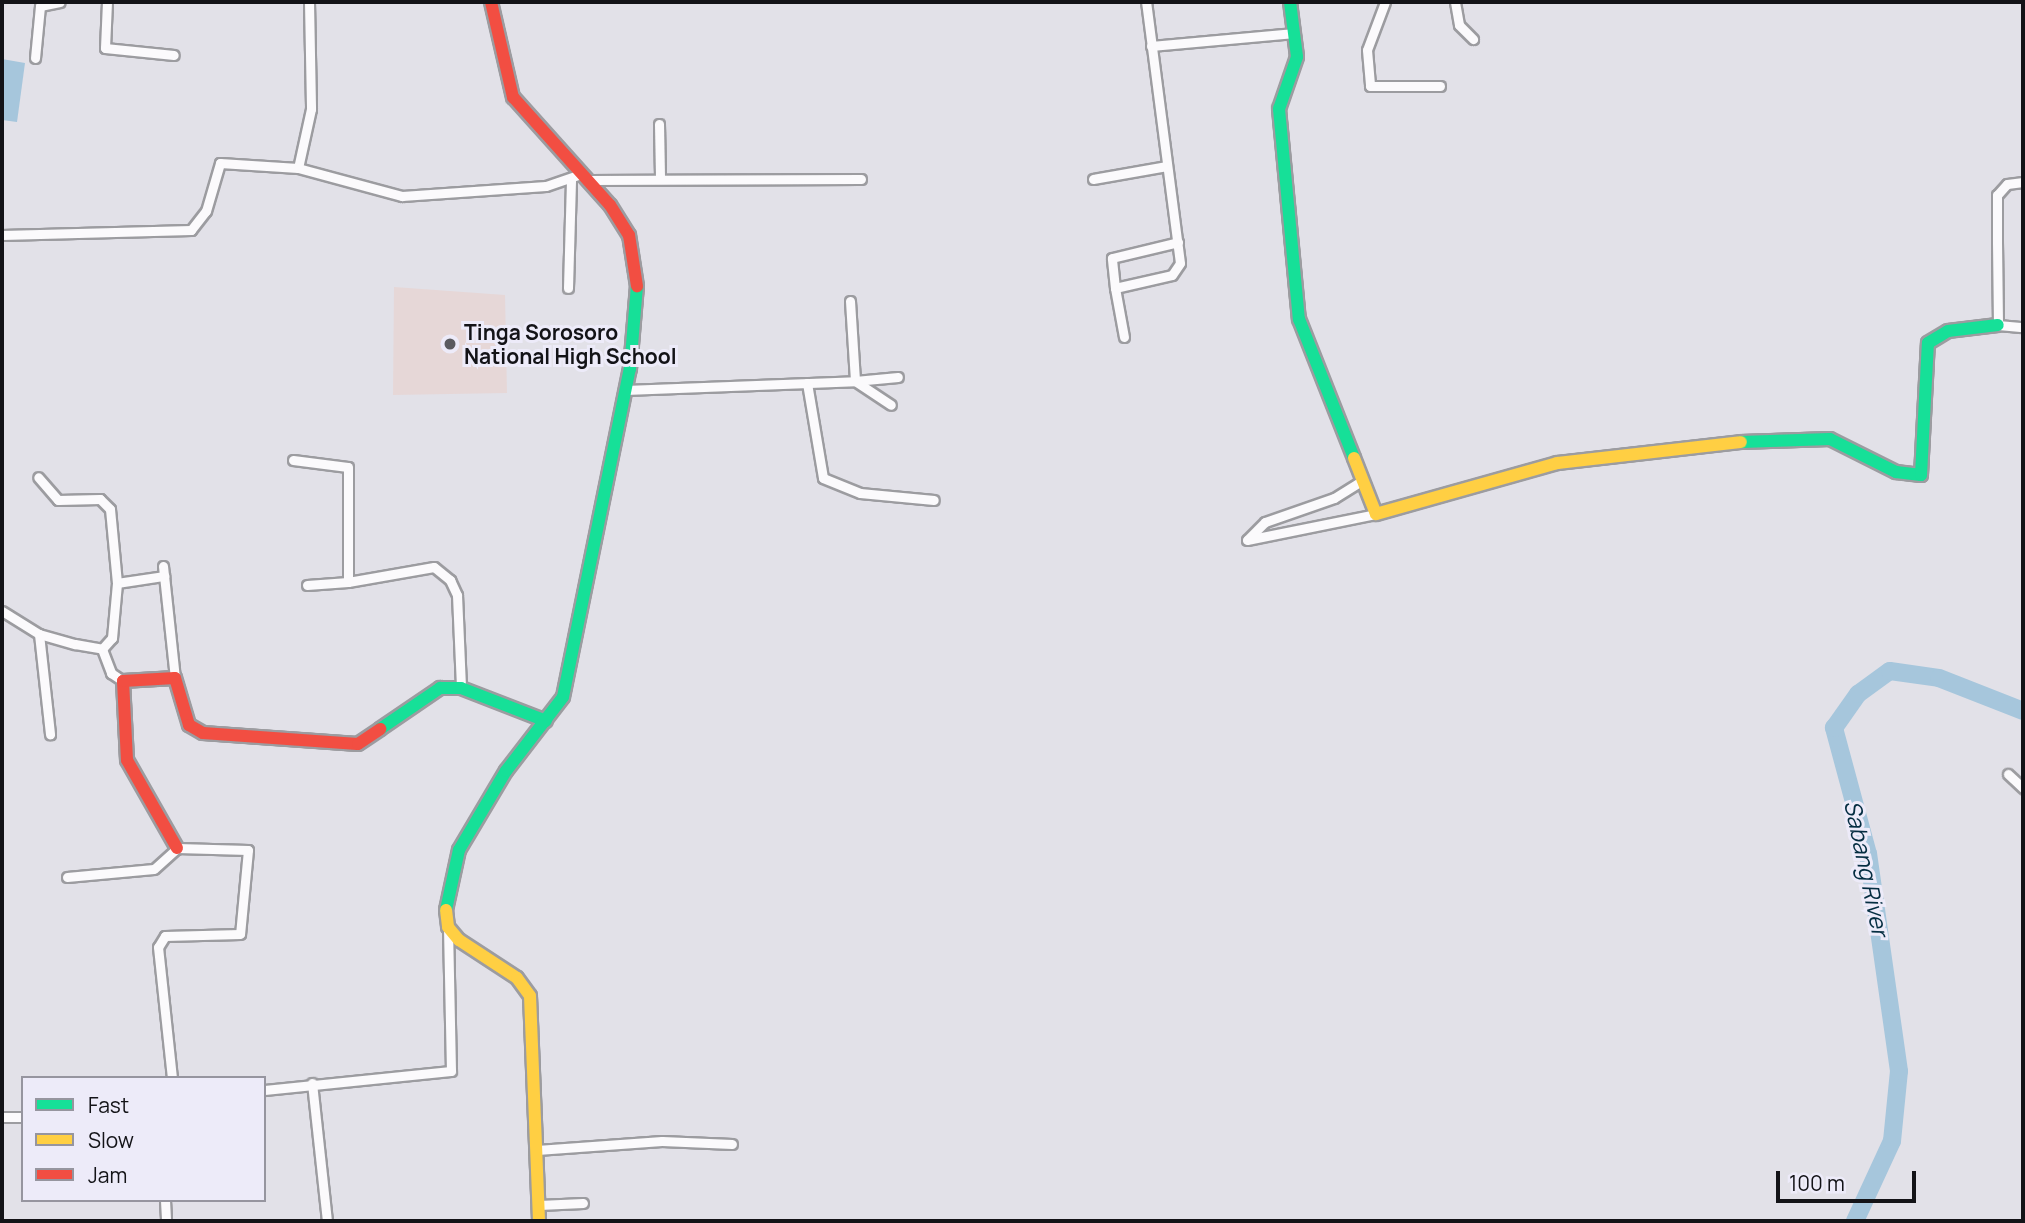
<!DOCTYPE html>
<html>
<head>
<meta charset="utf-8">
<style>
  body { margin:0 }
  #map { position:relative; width:2025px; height:1223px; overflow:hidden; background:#e2e1e8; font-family:Manrope,sans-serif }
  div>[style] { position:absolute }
  .education>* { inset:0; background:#e6d7d7 }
  .water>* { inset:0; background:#a6c6dc }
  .river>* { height:18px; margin:-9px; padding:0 9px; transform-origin:9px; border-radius:9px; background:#a6c6dc }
  .roads { filter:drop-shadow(2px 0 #9c9ca0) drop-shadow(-2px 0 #9c9ca0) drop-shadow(0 2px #9c9ca0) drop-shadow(0 -2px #9c9ca0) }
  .street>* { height:9px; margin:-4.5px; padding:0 4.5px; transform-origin:4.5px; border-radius:4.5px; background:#fbfafc }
  .fast>* { height:12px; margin:-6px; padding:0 6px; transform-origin:6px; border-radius:6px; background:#16e098 }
  .slow>* { height:12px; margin:-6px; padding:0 6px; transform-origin:6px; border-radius:6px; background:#ffcf43 }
  .jam>* { height:12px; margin:-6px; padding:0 6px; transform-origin:6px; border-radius:6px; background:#f24e42 }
  .dots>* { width:19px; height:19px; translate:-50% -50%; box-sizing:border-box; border:4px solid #edebf9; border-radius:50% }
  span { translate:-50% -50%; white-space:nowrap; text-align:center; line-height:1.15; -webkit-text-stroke:6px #edebf9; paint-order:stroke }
  .poi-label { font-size:21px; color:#131317; font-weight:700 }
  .left { translate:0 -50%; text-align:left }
  .water-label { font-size:23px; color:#042d41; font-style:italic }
  .frame { position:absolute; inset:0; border:4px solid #131317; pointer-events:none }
  .legend { position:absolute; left:21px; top:1076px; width:245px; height:126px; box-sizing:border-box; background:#edebf9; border:2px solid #96959f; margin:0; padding:9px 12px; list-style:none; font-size:21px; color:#131317 }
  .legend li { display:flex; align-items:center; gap:14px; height:35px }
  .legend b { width:35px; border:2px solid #96959f }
  .scale { position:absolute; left:1776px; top:1171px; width:140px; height:32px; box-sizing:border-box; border:4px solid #131317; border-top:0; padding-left:9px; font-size:21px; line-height:24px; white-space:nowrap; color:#131317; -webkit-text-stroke:5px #edebf9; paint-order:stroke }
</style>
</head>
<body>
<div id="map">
  <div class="education">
    <i style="clip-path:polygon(394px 287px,505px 295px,507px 393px,393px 395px)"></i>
  </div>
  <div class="water">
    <i style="clip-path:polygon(2px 59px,25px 63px,17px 122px,2px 120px)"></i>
  </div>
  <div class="river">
    <i style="left:1855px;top:1221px;width:88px;rotate:-65.2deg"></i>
    <i style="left:1892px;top:1141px;width:70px;rotate:-84.3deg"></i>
    <i style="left:1899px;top:1071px;width:219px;rotate:-98.1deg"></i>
    <i style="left:1868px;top:854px;width:131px;rotate:-105.1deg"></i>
    <i style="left:1834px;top:728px;width:42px;rotate:-54.8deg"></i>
    <i style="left:1858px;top:694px;width:39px;rotate:-36deg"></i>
    <i style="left:1890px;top:671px;width:49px;rotate:8.1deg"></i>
    <i style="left:1939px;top:678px;width:90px;rotate:21.4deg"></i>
  </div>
  <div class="roads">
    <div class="street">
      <i style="left:107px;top:2px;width:46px;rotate:92.5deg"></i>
      <i style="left:105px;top:48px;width:69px;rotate:5.8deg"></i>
      <i style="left:309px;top:2px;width:107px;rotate:88.9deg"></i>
      <i style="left:311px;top:109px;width:60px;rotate:102.4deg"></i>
      <i style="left:298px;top:168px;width:108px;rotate:15.1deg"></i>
      <i style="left:402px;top:196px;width:144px;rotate:-4deg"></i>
      <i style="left:546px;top:186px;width:37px;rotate:-19deg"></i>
      <i style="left:1385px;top:2px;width:51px;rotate:110.6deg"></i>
      <i style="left:1367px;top:50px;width:36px;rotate:85deg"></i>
      <i style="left:1370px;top:86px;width:70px"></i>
      <i style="left:1455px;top:2px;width:23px;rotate:80deg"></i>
      <i style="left:1459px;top:25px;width:20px;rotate:45deg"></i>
      <i style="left:1151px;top:46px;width:144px;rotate:-5.2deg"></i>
      <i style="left:35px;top:58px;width:52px;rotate:-84.5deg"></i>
      <i style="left:40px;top:6px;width:20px;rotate:-11deg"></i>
      <i style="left:659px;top:124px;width:53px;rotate:88.9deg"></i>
      <i style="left:1093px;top:179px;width:75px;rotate:-10deg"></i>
      <i style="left:589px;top:180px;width:272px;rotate:-0.2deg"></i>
      <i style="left:2023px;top:182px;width:16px;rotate:173deg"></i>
      <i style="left:2007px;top:184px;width:15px;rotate:132deg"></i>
      <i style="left:1997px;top:195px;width:47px;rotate:90deg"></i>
      <i style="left:1997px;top:242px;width:83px;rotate:89.3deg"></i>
      <i style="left:1998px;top:325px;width:25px;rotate:5deg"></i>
      <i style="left:2px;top:235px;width:189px;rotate:-1.5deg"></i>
      <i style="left:191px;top:230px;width:24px;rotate:-52deg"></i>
      <i style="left:206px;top:211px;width:50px;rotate:-73.7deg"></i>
      <i style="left:220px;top:163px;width:78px;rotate:3.7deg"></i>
      <i style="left:568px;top:288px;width:107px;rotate:-88.4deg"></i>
      <i style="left:1115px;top:288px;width:30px;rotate:-96deg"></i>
      <i style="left:1112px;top:258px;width:68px;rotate:-13.6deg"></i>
      <i style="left:850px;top:301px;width:80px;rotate:86.4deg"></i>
      <i style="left:855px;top:381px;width:43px;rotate:-5.3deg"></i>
      <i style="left:1124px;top:337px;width:50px;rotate:-100.4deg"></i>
      <i style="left:1115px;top:288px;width:58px;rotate:-12.8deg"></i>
      <i style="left:1172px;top:275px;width:14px;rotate:-56deg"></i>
      <i style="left:1180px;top:263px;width:263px;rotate:-97.4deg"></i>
      <i style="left:807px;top:383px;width:96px;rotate:80.4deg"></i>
      <i style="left:823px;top:478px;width:40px;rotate:22deg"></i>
      <i style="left:860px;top:493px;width:74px;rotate:5.4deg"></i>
      <i style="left:625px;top:390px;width:230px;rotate:-2.2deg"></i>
      <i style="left:855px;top:381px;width:43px;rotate:33.7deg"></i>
      <i style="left:293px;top:460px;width:55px;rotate:7.3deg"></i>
      <i style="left:348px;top:467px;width:115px;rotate:90deg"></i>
      <i style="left:348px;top:582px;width:87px;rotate:-9.9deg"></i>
      <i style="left:434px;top:567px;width:21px;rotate:39deg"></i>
      <i style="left:450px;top:580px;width:17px;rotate:65deg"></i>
      <i style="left:457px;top:595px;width:93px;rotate:87.5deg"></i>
      <i style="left:1363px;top:480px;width:34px;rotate:148deg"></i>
      <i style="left:1334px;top:498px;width:73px;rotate:160.8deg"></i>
      <i style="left:1265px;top:522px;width:25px;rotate:135deg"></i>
      <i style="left:1247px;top:540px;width:132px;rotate:-11.4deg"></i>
      <i style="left:163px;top:566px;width:113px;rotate:83.9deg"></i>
      <i style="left:117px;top:583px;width:48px;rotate:-8.5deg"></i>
      <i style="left:307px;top:585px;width:41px;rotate:-4.2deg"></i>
      <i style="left:2px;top:611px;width:44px;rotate:31.9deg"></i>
      <i style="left:39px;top:634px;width:37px;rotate:16deg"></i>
      <i style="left:75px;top:644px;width:27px;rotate:10deg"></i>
      <i style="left:102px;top:649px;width:15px;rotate:-48deg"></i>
      <i style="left:112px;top:638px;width:55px;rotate:-84.8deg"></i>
      <i style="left:117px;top:583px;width:74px;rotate:-95.4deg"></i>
      <i style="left:110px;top:509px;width:14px;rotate:-135deg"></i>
      <i style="left:100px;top:499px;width:42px;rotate:178.6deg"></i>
      <i style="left:58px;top:500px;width:30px;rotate:-131deg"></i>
      <i style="left:39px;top:634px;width:101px;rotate:83.7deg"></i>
      <i style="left:102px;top:649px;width:26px;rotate:69deg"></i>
      <i style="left:111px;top:673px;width:14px;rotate:34deg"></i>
      <i style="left:2008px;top:774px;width:21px;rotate:43deg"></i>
      <i style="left:67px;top:877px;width:87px;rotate:-5.3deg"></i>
      <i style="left:154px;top:869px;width:31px;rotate:-42deg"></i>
      <i style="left:177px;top:848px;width:71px;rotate:1.6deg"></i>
      <i style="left:248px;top:850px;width:84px;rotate:95.4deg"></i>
      <i style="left:240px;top:934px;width:75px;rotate:178.5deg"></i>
      <i style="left:165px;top:936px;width:13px;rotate:122deg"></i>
      <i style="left:158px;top:947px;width:132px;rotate:83.9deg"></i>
      <i style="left:312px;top:1083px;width:139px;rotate:83.8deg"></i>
      <i style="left:264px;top:1090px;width:188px;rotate:-5.8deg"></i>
      <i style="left:451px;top:1071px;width:144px;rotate:-91.2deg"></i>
      <i style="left:2px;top:1117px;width:21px"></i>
      <i style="left:537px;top:1150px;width:125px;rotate:-4.1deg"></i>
      <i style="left:662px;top:1141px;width:70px;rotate:2.5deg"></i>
      <i style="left:165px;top:1200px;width:21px;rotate:87deg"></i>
      <i style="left:539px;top:1205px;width:44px;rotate:-2.6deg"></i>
    </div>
    <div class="fast">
      <i style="left:1290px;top:2px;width:55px;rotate:82.7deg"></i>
      <i style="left:1297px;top:57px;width:55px;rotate:109.1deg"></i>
      <i style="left:1279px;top:109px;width:211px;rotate:84.6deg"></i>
      <i style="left:1299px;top:319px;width:149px;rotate:68.4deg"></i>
      <i style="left:1741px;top:442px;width:89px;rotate:-1.9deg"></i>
      <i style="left:1830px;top:439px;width:74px;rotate:26.6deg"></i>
      <i style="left:1896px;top:472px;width:25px;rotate:7deg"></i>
      <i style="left:1921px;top:475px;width:132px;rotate:-87deg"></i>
      <i style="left:1928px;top:343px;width:23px;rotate:-31deg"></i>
      <i style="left:1948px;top:331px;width:50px;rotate:-6.8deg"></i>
      <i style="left:380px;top:729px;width:73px;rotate:-34.3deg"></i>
      <i style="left:440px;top:688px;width:21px"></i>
      <i style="left:461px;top:688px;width:91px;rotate:21.2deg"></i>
      <i style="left:446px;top:910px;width:61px;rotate:-77.8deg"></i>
      <i style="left:459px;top:850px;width:92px;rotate:-59.3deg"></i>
      <i style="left:506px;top:771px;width:93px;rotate:-52.4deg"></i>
      <i style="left:563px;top:697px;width:335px;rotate:-78.5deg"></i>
      <i style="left:630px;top:369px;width:83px;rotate:-85.2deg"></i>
    </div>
    <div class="slow">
      <i style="left:1354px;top:458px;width:60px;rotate:68.6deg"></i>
      <i style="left:1376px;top:514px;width:188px;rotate:-15.7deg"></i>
      <i style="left:1557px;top:463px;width:185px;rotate:-6.5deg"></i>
      <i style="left:446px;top:910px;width:17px;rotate:83deg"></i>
      <i style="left:448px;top:927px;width:17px;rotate:50deg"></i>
      <i style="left:459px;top:940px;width:69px;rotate:33.2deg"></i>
      <i style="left:517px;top:978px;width:22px;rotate:54deg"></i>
      <i style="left:530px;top:996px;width:225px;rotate:87.7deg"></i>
    </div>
    <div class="jam">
      <i style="left:491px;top:2px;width:98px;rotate:77deg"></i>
      <i style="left:513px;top:97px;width:145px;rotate:48.1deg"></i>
      <i style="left:610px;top:205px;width:36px;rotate:58deg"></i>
      <i style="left:629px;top:235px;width:52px;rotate:81.1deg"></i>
      <i style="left:177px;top:848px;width:101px;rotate:-119.6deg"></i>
      <i style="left:127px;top:760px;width:79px;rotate:-92.9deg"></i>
      <i style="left:123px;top:681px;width:52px;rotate:-3.3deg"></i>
      <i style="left:175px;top:678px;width:49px;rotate:73.4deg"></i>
      <i style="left:189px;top:725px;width:16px;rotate:30deg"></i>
      <i style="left:203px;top:733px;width:155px;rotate:4.1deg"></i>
      <i style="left:358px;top:744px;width:27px;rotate:-34deg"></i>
    </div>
  </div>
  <div class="dots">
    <i style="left:450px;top:344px;background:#5b5b60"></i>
  </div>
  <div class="poi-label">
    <span class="left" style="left:464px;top:344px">Tinga Sorosoro<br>National High School</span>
  </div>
  <div class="water-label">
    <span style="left:1867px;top:868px;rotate:78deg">Sabang River</span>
  </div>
  <div class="frame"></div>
  <ul class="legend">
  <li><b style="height:9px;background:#16e098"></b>Fast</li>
  <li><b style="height:9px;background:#ffcf43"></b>Slow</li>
  <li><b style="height:9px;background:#f24e42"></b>Jam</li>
  </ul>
  <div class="scale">100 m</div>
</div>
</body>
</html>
